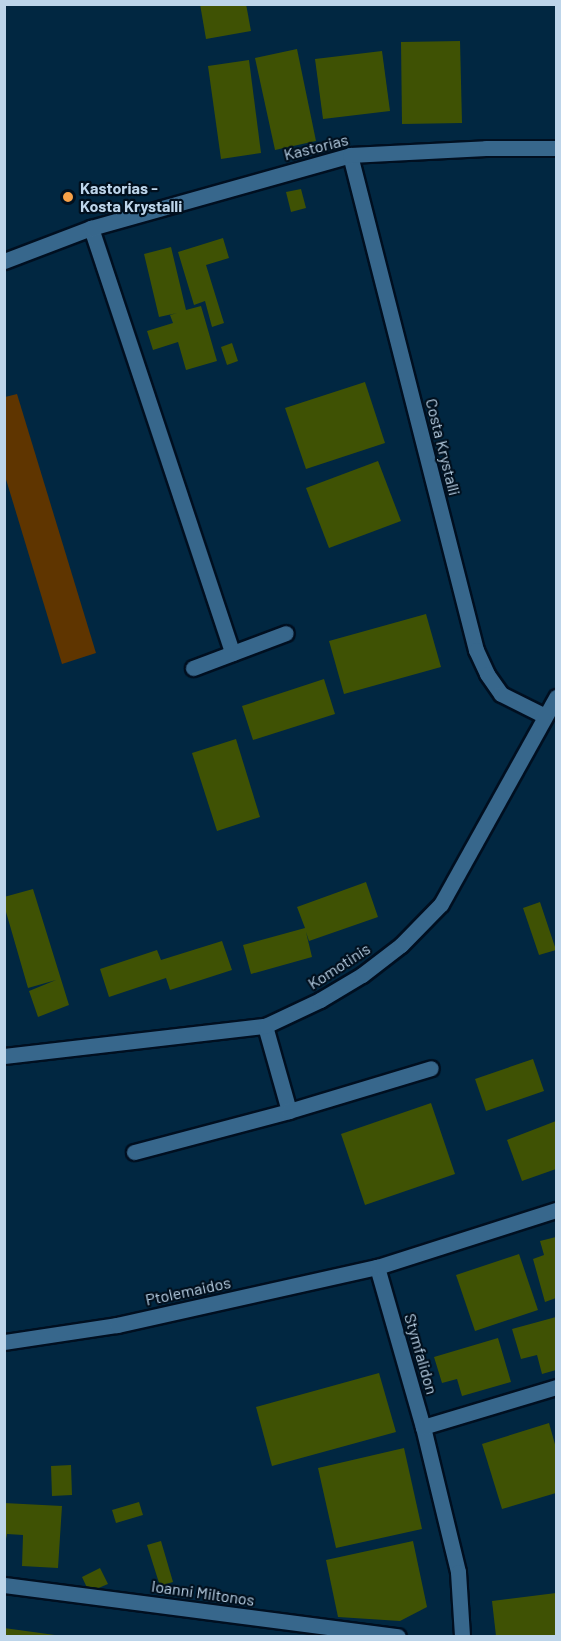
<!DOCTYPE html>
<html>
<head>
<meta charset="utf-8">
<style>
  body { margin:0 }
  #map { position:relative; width:561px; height:1641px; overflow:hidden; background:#012741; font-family:Barlow,sans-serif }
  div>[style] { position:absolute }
  .green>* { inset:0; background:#5f3500 }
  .building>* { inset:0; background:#3f5204 }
  .roads { filter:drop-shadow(2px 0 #000f20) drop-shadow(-2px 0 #000f20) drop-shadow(0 2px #000f20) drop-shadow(0 -2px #000f20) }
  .minor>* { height:15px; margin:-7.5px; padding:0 7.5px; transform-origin:7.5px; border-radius:7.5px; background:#37678c }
  .dots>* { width:16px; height:16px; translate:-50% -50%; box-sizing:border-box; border:3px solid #000f1d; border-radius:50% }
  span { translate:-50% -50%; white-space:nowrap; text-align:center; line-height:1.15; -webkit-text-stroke:4.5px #000f1d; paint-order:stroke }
  .street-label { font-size:16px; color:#bdd5ea }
  .poi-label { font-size:16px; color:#bdd5ea; font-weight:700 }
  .left { translate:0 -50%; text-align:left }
  .frame { position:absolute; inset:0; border:6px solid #bdd5ea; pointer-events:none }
</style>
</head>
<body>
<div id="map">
  <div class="green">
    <i style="clip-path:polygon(17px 394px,96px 653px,62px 664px,5px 476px,5px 397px)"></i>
  </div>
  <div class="building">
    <i style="clip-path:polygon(200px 4px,246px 4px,251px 31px,206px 39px)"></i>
    <i style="clip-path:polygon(460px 41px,462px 123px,402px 124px,401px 42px)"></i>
    <i style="clip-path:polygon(297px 49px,316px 141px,275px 150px,255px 58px)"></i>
    <i style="clip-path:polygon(382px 51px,390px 111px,323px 119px,315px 59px)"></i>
    <i style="clip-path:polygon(249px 60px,261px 153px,221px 159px,208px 66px)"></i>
    <i style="clip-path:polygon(301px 189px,306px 208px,291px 212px,286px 192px)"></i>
    <i style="clip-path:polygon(223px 238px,229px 258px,206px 265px,224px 323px,212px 327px,205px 301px,194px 305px,178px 252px)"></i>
    <i style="clip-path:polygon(171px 247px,186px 310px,201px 306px,217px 361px,186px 370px,178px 342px,153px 350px,147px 331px,173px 323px,170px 315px,177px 313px,159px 317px,144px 254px)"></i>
    <i style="clip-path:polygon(232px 343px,238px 361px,227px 365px,221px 347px)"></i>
    <i style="clip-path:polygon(365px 382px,385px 443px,306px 469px,285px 408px)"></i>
    <i style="clip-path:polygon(378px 461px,401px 521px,329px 548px,306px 488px)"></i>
    <i style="clip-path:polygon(426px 614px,441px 667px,344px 694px,329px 641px)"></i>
    <i style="clip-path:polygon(324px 679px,335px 714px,253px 740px,242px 706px)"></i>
    <i style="clip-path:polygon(236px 739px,260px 817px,217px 831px,192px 753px)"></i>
    <i style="clip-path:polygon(366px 882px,378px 917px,309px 941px,306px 932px,312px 957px,251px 974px,243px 945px,305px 928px,297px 907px)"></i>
    <i style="clip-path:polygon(33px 889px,69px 1005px,38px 1017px,29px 991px,56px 980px,28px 988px,4px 905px,4px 897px)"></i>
    <i style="clip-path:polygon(540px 902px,556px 950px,539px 955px,523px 908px)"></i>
    <i style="clip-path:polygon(222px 941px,232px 970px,170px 990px,166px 978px,109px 997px,100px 969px,157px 950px,161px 960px)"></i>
    <i style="clip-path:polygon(533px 1059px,544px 1091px,486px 1111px,475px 1079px)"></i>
    <i style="clip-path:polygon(431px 1103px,455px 1174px,365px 1205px,341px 1134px)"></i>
    <i style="clip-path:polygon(556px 1121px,556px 1169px,522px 1181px,507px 1140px)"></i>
    <i style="clip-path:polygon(556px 1237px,556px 1298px,545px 1302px,533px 1259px,544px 1255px,540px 1241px)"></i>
    <i style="clip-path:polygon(519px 1254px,538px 1310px,475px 1331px,456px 1275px)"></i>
    <i style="clip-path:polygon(556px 1317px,556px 1370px,542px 1374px,537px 1355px,521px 1359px,512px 1329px)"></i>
    <i style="clip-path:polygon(498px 1338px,511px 1382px,462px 1396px,457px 1379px,442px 1383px,434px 1357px)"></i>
    <i style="clip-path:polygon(379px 1373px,396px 1432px,272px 1466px,256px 1407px)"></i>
    <i style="clip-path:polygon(549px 1423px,556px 1448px,556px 1493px,502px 1509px,482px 1444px)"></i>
    <i style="clip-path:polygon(404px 1448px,422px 1529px,336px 1548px,318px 1468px)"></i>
    <i style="clip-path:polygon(71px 1465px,72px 1495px,52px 1496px,51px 1466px)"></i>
    <i style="clip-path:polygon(139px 1502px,143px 1515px,116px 1523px,112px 1510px)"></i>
    <i style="clip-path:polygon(4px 1503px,62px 1506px,58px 1568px,22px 1566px,23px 1535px,7px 1534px,4px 1549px)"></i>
    <i style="clip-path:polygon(161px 1541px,173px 1582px,160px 1586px,147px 1545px)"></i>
    <i style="clip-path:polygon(413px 1541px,427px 1607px,400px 1621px,338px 1617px,326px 1560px)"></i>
    <i style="clip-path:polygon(100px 1568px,108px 1584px,89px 1592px,82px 1577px)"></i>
    <i style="clip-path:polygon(556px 1593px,556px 1636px,496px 1636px,492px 1601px)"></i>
    <i style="clip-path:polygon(4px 1628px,55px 1635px,55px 1636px,4px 1636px)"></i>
  </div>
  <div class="roads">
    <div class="minor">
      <i style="left:350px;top:155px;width:511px;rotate:75.72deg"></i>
      <i style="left:476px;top:650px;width:26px;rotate:65deg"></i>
      <i style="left:487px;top:674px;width:24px;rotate:55deg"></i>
      <i style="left:501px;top:694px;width:49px;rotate:26.6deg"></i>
      <i style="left:91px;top:228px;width:448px;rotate:71.6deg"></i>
      <i style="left:4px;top:261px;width:93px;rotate:-20.8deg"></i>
      <i style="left:91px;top:228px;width:269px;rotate:-15.7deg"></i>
      <i style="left:350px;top:155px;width:136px;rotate:-2.9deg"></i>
      <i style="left:486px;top:148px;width:70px"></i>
      <i style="left:193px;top:668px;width:99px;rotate:-20.6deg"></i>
      <i style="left:265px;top:1026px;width:88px;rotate:74.2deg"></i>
      <i style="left:4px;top:1056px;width:263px;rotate:-6.6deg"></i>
      <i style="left:265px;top:1026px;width:61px;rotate:-25.3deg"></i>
      <i style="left:320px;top:1000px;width:49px;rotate:-30.8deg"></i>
      <i style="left:362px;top:975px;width:49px;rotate:-37.6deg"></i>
      <i style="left:401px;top:945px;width:57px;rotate:-45.7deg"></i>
      <i style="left:441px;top:904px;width:237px;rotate:-60.9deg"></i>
      <i style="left:134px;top:1152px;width:160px;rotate:-14.8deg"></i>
      <i style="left:289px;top:1111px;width:148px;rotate:-16.8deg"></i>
      <i style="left:377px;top:1267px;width:166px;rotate:74deg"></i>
      <i style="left:423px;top:1427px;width:149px;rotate:76.4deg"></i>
      <i style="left:458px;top:1572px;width:64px;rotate:86.4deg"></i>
      <i style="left:4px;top:1342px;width:114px;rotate:-8.6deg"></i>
      <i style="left:117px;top:1325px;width:266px;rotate:-12.6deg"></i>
      <i style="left:377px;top:1267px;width:188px;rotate:-17.7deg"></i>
      <i style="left:423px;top:1427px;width:139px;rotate:-16.7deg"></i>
      <i style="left:4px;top:1585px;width:397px;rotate:7.4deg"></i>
    </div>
  </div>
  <div class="dots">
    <i style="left:68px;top:197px;background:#f7a148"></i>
  </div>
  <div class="street-label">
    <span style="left:316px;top:147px;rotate:-14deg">Kastorias</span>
    <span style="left:443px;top:447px;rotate:76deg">Costa Krystalli</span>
    <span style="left:339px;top:966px;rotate:-33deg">Komotinis</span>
    <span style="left:188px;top:1291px;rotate:-12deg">Ptolemaidos</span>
    <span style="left:421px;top:1354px;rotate:74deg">Stymfalidon</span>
    <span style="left:203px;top:1593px;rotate:8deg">Ioanni Miltonos</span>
  </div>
  <div class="poi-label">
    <span class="left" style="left:80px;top:197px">Kastorias -<br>Kosta Krystalli</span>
  </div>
  <div class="frame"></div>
</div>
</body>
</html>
